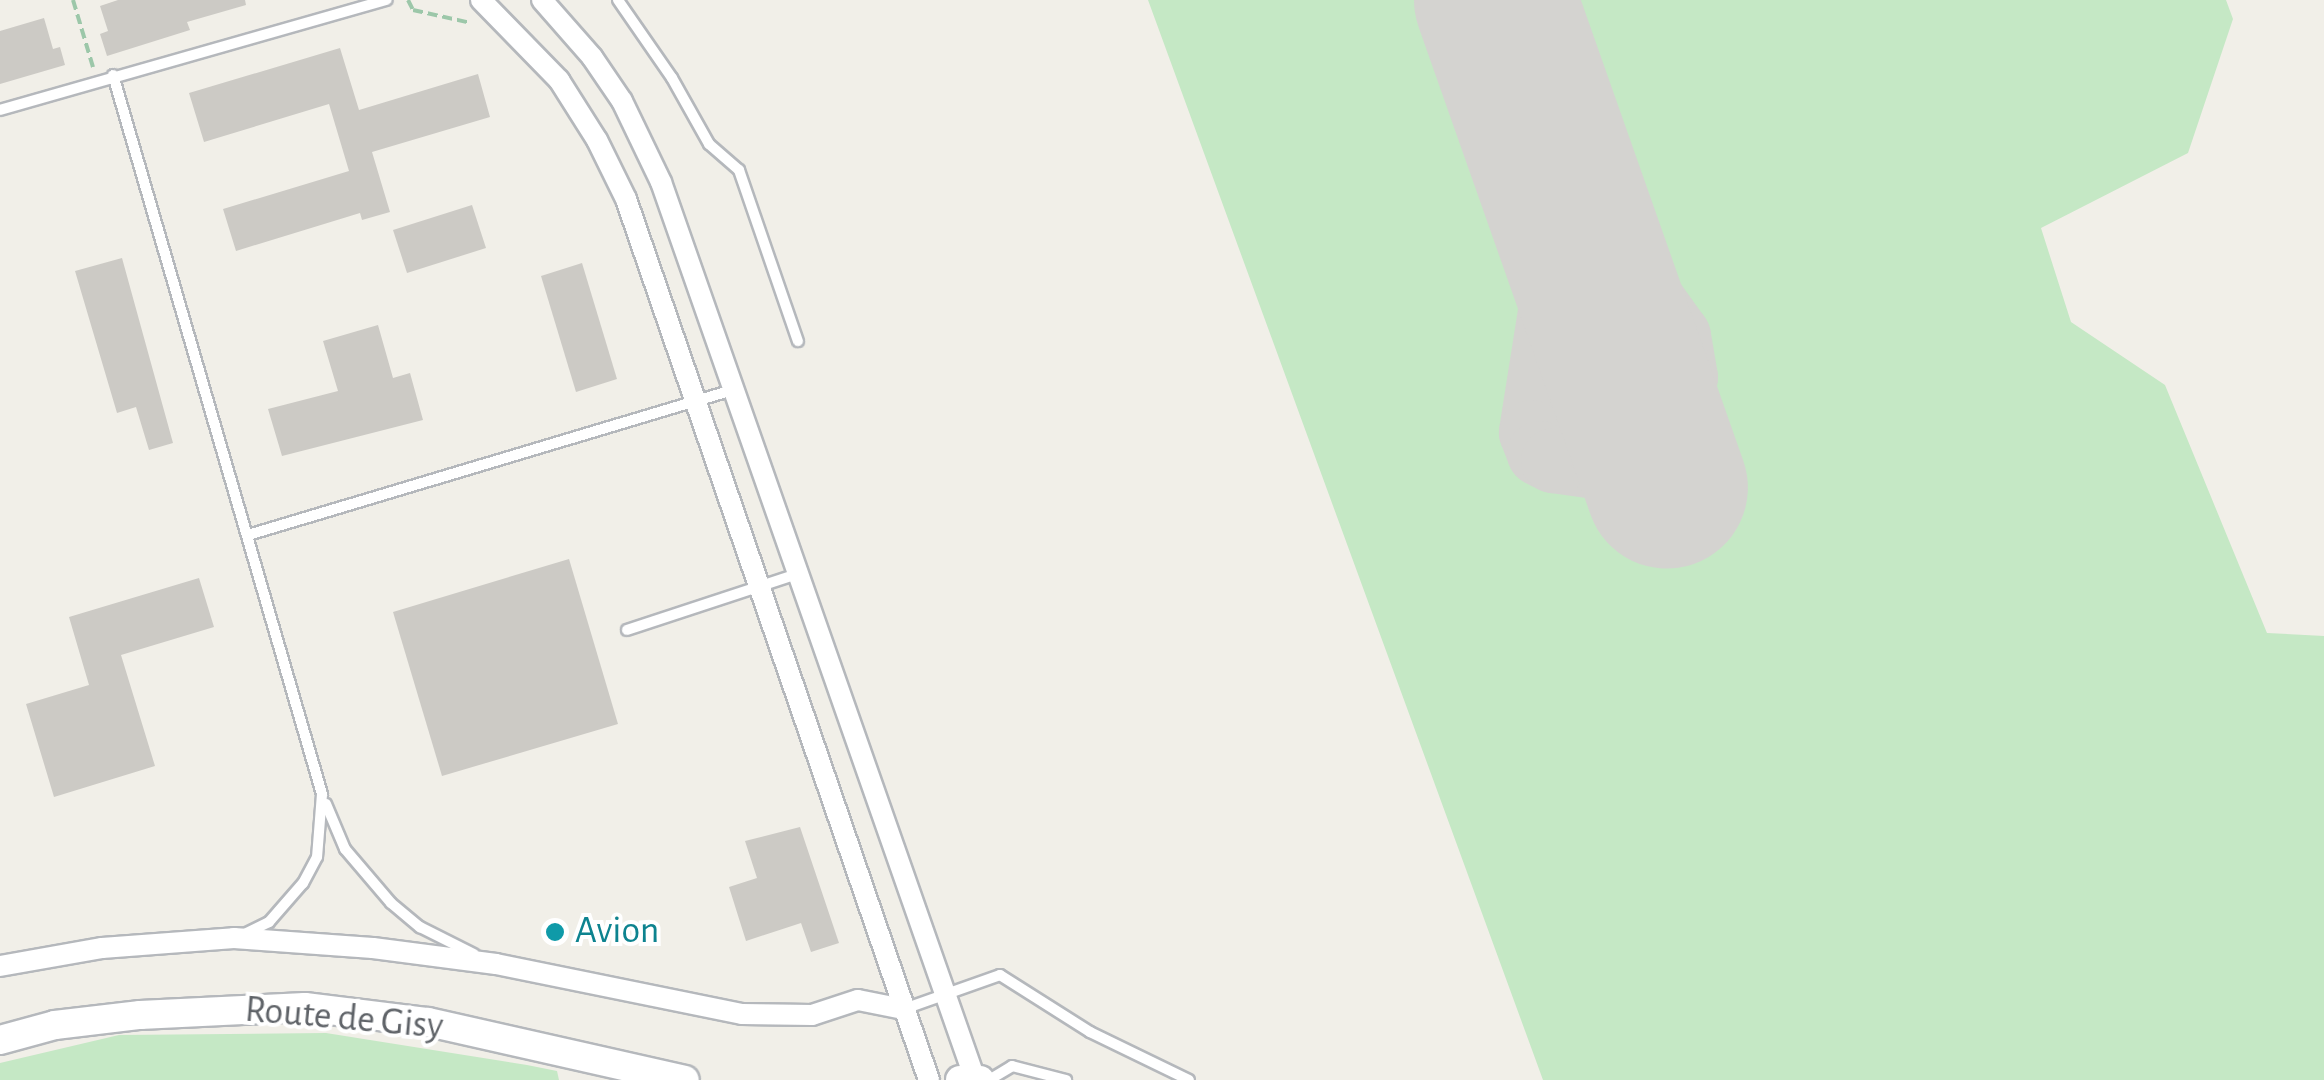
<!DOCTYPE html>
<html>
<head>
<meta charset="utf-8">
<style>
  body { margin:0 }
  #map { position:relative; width:2324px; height:1080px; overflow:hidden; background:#f1efe8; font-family:"Alegreya Sans",sans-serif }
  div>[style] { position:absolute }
  .green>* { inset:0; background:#c5e8c5 }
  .taxiway>* { height:65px; margin:-32.5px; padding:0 32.5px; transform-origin:32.5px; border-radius:32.5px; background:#d4d3d0 }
  .runway>* { height:162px; margin:-81px; padding:0 81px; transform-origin:81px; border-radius:81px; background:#d4d3d0 }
  .building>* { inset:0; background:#cccac5 }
  .path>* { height:4px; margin-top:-2px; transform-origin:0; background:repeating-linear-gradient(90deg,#9cc7a9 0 10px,transparent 0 15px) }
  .roads { filter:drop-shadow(2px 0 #b5b8bc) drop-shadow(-2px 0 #b5b8bc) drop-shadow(0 2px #b5b8bc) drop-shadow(0 -2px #b5b8bc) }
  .lane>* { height:10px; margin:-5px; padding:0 5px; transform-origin:5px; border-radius:5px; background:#fff }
  .street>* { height:20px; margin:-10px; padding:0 10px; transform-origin:10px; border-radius:10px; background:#fff }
  .secondary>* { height:28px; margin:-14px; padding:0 14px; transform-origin:14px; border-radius:14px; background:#fff }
  .dots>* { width:28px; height:28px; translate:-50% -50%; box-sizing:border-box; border:5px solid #fff; border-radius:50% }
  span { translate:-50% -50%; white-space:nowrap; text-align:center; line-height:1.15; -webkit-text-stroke:8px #fff; paint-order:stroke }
  .culture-label { font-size:38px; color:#0d838f }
  .left { translate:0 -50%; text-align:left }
  .street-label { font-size:38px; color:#5f6368 }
</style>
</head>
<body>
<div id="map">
  <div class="green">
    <i style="clip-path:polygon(1148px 0,2226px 0,2233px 19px,2188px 153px,2041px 228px,2071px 322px,2165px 385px,2267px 633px,2324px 636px,2324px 1080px,1543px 1080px)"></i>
    <i style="clip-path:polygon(326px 1033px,527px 1065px,557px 1071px,559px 1080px,0 1080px,0 1063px,119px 1035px)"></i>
  </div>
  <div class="taxiway">
    <i style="left:1567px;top:204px;width:231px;rotate:99deg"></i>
    <i style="left:1531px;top:432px;width:22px;rotate:69deg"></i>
    <i style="left:1539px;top:453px;width:16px;rotate:27deg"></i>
    <i style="left:1553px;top:460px;width:50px;rotate:8deg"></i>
    <i style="left:1603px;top:467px;width:27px;rotate:-15deg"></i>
    <i style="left:1629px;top:460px;width:52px;rotate:-41.1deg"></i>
    <i style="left:1668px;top:426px;width:52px;rotate:-70.9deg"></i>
    <i style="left:1685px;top:377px;width:42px;rotate:-99.7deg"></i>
    <i style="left:1678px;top:336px;width:48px;rotate:-125.7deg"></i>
    <i style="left:1650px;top:297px;width:25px;rotate:-151deg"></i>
    <i style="left:1628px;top:285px;width:39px;rotate:-163deg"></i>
  </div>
  <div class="runway">
    <i style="left:1495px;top:0;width:517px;rotate:70.58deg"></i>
  </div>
  <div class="building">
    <i style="clip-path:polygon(118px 0,245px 0,246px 5px,187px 22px,190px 30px,107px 56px,100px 34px,108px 31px,100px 6px)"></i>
    <i style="clip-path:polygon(44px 18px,53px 49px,60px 47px,65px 65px,0 84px,0 31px)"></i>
    <i style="clip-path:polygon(340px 48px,359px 110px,478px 74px,490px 117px,372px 152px,390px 212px,362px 220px,360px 213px,236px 251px,223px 209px,349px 171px,329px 104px,204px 142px,189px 93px)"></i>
    <i style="clip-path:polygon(472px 205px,486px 248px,407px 273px,393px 230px)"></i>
    <i style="clip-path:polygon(122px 258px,173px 443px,149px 450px,136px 407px,117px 413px,75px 271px)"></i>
    <i style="clip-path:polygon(582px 263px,617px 379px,576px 392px,541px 276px)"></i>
    <i style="clip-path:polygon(378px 325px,393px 378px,410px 373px,423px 420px,282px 456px,268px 409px,338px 391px,323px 341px)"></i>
    <i style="clip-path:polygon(569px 559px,618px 724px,442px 776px,393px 612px)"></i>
    <i style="clip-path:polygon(199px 578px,214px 627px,121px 655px,155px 766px,54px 797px,26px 704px,89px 685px,69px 617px)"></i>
    <i style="clip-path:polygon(800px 827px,839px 943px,811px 952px,801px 923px,746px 941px,729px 887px,757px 878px,745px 841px)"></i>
  </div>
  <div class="path">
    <i style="left:73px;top:0;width:70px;rotate:73.4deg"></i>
    <i style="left:408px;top:0;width:11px;rotate:63deg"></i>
    <i style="left:413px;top:10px;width:59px;rotate:12.6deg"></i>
  </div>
  <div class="roads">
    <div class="lane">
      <i style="left:618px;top:0;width:95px;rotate:55.3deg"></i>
      <i style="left:672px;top:78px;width:76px;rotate:60.7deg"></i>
      <i style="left:709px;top:144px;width:40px;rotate:41deg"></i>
      <i style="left:739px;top:170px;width:181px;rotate:71deg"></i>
      <i style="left:113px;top:75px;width:749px;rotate:73.79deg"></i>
      <i style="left:322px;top:794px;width:63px;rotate:94.5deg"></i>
      <i style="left:317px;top:857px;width:30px;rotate:118deg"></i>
      <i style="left:303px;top:883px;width:52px;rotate:131.1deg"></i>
      <i style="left:269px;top:922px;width:30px;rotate:154deg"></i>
      <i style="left:0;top:110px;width:402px;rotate:-15.9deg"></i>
      <i style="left:248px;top:535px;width:509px;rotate:-16.66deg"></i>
      <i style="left:627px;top:630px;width:179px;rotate:-18.2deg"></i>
      <i style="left:326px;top:804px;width:49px;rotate:67.1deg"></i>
      <i style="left:345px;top:849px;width:71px;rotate:49.6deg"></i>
      <i style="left:391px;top:903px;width:38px;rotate:40deg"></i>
      <i style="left:420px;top:927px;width:60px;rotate:26.6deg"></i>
      <i style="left:904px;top:1009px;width:102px;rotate:-19.5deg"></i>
      <i style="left:1000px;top:975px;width:107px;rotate:32.3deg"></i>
      <i style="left:1090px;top:1032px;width:110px;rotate:25.9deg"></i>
      <i style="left:989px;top:1080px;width:27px;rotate:-31deg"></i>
      <i style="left:1012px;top:1066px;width:56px;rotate:14.5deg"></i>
    </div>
    <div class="street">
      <i style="left:481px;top:0;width:112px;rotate:45.7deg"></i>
      <i style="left:559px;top:80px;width:71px;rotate:57.7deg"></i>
      <i style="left:597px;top:140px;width:66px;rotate:63.8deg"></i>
      <i style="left:626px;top:199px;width:932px;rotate:71.02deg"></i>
      <i style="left:542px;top:0;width:76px;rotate:48.7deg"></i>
      <i style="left:592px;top:57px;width:53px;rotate:55.7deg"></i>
      <i style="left:622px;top:101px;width:90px;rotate:64.3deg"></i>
      <i style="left:661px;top:182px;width:950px;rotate:70.71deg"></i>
      <i style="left:0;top:966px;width:104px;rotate:-10deg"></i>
      <i style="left:102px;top:948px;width:132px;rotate:-4.3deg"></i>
      <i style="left:234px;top:938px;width:139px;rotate:4.1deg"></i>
      <i style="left:373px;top:948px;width:124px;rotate:7.4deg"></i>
      <i style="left:496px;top:964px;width:251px;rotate:11.5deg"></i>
      <i style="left:742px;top:1014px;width:70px;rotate:0.8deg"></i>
      <i style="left:812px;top:1015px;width:48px;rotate:-18.1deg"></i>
      <i style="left:858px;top:1000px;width:46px;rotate:11.3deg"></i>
    </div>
    <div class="secondary">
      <i style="left:0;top:1040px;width:57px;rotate:-15.3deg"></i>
      <i style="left:55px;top:1025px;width:86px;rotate:-6.7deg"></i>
      <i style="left:140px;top:1015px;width:165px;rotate:-2.8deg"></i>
      <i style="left:305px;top:1007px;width:124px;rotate:7deg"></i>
      <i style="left:428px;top:1022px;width:263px;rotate:12.7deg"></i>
      <i style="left:960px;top:1080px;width:20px"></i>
    </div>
  </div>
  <div class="dots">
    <i style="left:555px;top:932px;background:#0f9aa8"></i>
  </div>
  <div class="culture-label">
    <span class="left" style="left:575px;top:932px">Avion</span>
  </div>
  <div class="street-label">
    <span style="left:344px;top:1019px;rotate:5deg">Route de Gisy</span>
  </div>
</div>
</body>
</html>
